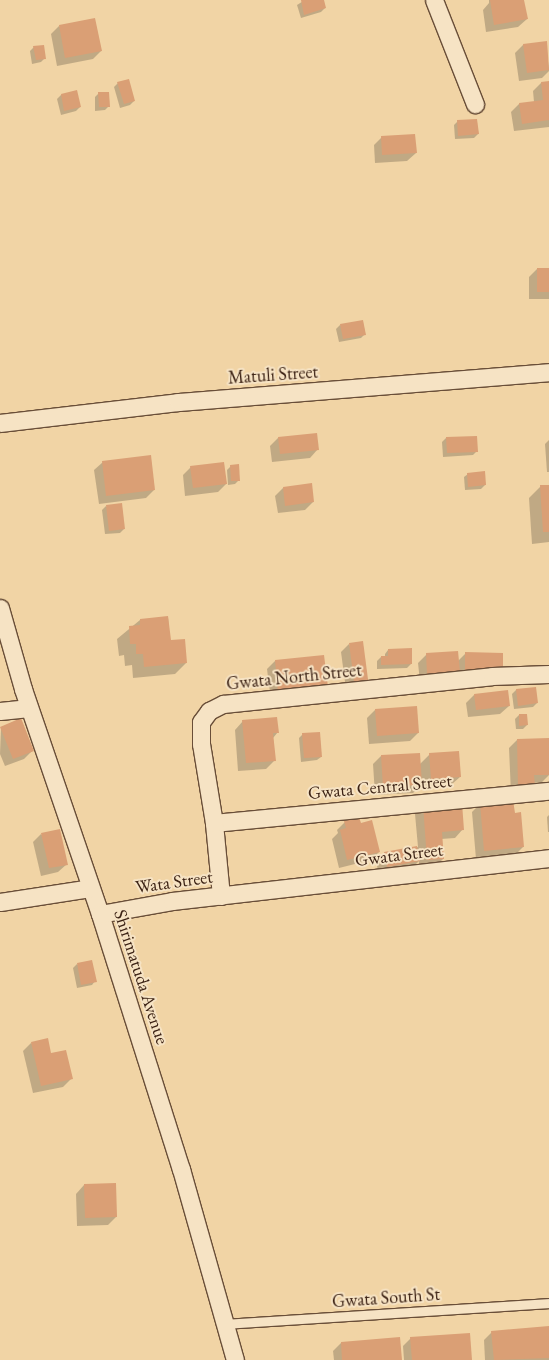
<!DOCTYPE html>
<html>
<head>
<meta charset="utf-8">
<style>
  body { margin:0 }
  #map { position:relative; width:549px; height:1360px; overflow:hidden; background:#f1d4a5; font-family:"EB Garamond",serif }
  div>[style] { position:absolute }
  .shadow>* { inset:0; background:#0003 }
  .building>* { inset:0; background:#da9f75 }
  .roads { filter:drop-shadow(1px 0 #694e38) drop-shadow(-1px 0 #694e38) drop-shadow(0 1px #694e38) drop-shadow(0 -1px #694e38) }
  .lane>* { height:9px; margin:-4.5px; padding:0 4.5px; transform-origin:4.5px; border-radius:4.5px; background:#f6e3c4 }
  .street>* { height:17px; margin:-8.5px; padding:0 8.5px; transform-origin:8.5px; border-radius:8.5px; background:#f6e3c4 }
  span { translate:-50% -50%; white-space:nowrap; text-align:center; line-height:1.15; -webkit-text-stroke:4px #f6e3c4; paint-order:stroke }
  .street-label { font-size:18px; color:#3c2214 }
</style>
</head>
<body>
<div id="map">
  <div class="shadow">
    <i style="clip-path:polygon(305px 0,323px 0,325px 8px,321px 12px,301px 18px,297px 5px)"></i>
    <i style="clip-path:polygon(489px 0,523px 0,527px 19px,518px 27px,486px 32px,483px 10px,489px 3px)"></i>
    <i style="clip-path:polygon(59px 26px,101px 51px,93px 59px,57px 66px,51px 34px)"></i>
    <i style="clip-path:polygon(546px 42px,549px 71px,542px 78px,519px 81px,515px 53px,523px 45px)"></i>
    <i style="clip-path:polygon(34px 47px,45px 58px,41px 62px,32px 64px,30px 51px)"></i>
    <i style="clip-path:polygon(549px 82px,549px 127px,514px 131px,511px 112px,519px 104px,534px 102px,533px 91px,541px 83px)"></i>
    <i style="clip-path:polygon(118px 83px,134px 101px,130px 105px,120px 108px,114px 87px)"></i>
    <i style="clip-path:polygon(76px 91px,80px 107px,76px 111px,61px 115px,57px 99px,61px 95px)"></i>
    <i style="clip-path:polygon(99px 93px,109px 106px,105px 110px,95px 111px,95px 97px)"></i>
    <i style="clip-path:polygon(458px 121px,478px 134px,474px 138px,455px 139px,454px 125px)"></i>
    <i style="clip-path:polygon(382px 137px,416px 153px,407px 161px,375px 163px,374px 145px)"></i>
    <i style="clip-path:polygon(537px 269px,549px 269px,549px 299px,529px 299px,529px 277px)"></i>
    <i style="clip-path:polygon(340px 325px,365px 334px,361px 338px,339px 342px,336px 329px)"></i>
    <i style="clip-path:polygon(278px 438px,318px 449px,310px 458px,272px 462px,270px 446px)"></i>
    <i style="clip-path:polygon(446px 438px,477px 451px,473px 455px,443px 457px,442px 442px)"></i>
    <i style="clip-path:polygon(549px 440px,549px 472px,547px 472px,545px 444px)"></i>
    <i style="clip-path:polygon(103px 462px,154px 490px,146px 498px,99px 504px,94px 470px)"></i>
    <i style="clip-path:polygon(231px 466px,239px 480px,235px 484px,228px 485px,227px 470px)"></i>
    <i style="clip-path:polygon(191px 467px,226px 483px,227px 483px,218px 492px,185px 496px,183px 475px)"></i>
    <i style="clip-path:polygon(468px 474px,485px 485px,481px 489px,465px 490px,464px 477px)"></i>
    <i style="clip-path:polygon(541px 486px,549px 486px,549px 542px,532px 544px,529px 498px)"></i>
    <i style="clip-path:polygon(283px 488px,313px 502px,305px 510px,278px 513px,275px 496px)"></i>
    <i style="clip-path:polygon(106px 506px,124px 529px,120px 533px,105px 534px,102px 510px)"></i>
    <i style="clip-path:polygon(168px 617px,170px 642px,186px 663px,175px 674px,133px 678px,132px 665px,125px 666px,124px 655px,119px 656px,117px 639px,140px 620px)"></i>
    <i style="clip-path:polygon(349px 644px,368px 687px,347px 697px,341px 652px)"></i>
    <i style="clip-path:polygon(388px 650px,411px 664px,407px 668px,377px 669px,377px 661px,381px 657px,385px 657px,385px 654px)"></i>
    <i style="clip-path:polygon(466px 653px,494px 679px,420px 682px,418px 663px,427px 654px,458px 661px)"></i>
    <i style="clip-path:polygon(323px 656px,271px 700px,267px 669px,275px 661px)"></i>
    <i style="clip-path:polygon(535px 688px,537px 703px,533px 707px,514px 709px,512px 694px,516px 690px)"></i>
    <i style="clip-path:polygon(474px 695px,509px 706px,500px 714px,468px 717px,466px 703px)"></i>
    <i style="clip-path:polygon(375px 710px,418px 733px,410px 741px,369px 744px,367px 718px)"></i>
    <i style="clip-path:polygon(519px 715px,527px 725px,523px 729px,516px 729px,515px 719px)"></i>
    <i style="clip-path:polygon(243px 721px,278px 732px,273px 738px,275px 760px,266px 769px,238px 771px,235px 730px)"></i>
    <i style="clip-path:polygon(1px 728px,33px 750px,24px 759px,5px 766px,0 754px)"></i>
    <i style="clip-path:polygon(303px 734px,321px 757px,317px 760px,301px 762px,299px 738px)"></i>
    <i style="clip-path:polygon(517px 740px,549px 757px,549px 775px,542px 782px,534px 783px,511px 794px,509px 748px)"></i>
    <i style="clip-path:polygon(430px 754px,460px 777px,451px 785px,423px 787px,423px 783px,413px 793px,375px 795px,373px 764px,381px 756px,420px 764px)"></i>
    <i style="clip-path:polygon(480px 804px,514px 814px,523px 847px,515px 855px,476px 859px,472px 812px)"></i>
    <i style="clip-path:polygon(423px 806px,463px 829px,455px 838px,441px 839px,443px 859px,435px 867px,419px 868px,419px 861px,411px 869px,379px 875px,376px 861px,385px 853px,418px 847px,415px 814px)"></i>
    <i style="clip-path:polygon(549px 815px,549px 832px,548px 832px,547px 817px)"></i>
    <i style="clip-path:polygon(345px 822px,360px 824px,379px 852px,371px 860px,339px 868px,332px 839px,338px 833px,337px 830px)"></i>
    <i style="clip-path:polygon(41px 834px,67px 864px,58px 872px,41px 876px,33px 842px)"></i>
    <i style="clip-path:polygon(77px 964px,95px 981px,92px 985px,77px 988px,73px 968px)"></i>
    <i style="clip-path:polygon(31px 1043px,51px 1054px,71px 1079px,63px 1087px,33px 1093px,23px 1051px)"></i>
    <i style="clip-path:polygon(84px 1185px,116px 1217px,108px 1225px,77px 1226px,76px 1194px)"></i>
    <i style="clip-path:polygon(549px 1327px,549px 1360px,485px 1360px,484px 1340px,492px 1332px)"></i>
    <i style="clip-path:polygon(411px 1338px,471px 1360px,404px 1360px,403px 1346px)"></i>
    <i style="clip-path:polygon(341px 1343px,401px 1360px,334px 1360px,333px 1351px)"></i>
  </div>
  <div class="building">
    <i style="clip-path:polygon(301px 0,324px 0,326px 8px,304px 15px)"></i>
    <i style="clip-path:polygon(490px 0,524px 0,528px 19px,494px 25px)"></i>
    <i style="clip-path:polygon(95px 18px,102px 51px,65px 58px,59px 25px)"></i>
    <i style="clip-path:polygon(547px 41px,549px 70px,527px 73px,523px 44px)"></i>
    <i style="clip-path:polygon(44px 45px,46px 59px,36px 60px,33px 46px)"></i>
    <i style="clip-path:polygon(129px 79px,135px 101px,124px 104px,117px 82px)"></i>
    <i style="clip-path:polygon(549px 81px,549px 120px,522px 124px,519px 103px,543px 100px,541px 82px)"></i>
    <i style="clip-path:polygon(77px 90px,81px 107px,64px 111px,61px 94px)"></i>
    <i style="clip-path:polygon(98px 92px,109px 92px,110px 107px,99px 107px)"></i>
    <i style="clip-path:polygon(477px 119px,479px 134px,458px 136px,457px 120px)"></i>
    <i style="clip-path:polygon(415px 134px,417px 153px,382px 155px,381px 136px)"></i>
    <i style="clip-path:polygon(537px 268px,549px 268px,549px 292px,537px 292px)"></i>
    <i style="clip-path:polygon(363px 320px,366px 335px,343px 339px,340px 324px)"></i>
    <i style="clip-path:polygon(317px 433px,319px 450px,280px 454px,278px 437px)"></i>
    <i style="clip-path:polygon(477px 436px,478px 452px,447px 453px,446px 437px)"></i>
    <i style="clip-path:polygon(151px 455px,155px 490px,106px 496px,102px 461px)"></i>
    <i style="clip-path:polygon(224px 462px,227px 484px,193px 488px,190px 466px)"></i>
    <i style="clip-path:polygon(239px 464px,240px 481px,231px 481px,230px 465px)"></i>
    <i style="clip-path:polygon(485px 471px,486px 485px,468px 487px,467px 473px)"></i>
    <i style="clip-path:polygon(312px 483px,314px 502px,285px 506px,283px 487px)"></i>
    <i style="clip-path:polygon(540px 485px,549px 485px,549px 532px,543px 532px)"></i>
    <i style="clip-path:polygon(122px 503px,125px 529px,109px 531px,106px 505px)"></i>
    <i style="clip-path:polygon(168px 616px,171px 640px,185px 639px,187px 663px,144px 667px,143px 654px,136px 654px,136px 644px,130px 644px,129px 626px,140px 625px,140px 619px)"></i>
    <i style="clip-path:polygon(363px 641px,369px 687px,355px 689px,349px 643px)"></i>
    <i style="clip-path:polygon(412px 648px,412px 664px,381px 665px,381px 656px,388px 656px,388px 649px)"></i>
    <i style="clip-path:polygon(458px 651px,460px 672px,427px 674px,426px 653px)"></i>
    <i style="clip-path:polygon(465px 652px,503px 653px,503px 672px,465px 671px)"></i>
    <i style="clip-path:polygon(324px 655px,328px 687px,278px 693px,275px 660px)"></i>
    <i style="clip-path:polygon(536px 687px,538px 703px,518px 706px,516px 689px)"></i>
    <i style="clip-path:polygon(508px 690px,510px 706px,476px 710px,474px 694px)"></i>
    <i style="clip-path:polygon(417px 706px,419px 733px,377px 736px,375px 709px)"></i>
    <i style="clip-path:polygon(519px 714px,527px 714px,528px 725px,519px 726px)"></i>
    <i style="clip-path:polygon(277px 717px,279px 733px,273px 733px,276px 761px,246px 763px,242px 720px)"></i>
    <i style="clip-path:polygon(21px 718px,34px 751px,13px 759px,0 727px)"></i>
    <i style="clip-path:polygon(320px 732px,322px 757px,304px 758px,302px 733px)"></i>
    <i style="clip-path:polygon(549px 738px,549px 775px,534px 775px,535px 786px,518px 787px,517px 739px)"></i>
    <i style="clip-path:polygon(459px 751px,461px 777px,431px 779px,429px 753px)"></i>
    <i style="clip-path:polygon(420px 753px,422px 785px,383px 787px,381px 755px)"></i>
    <i style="clip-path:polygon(513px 800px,515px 813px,521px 812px,524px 847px,484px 851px,480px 803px)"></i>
    <i style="clip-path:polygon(462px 803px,464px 830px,442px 832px,444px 859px,427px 860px,423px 805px)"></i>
    <i style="clip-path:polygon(359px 817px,361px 823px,372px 820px,380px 852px,347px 860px,340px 830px,346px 828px,344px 821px)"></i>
    <i style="clip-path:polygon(60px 829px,68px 865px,49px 868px,41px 833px)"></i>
    <i style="clip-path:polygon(417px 846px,420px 861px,387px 867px,384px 852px)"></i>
    <i style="clip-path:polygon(92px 960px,97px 982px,81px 985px,77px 963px)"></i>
    <i style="clip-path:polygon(48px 1038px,51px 1053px,66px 1050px,73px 1079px,41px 1086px,31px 1042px)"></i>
    <i style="clip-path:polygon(116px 1183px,117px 1217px,85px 1218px,84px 1184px)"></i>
    <i style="clip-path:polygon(549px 1326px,549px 1358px,494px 1360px,491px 1331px)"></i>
    <i style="clip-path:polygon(470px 1333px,472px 1360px,412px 1360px,410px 1337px)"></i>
    <i style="clip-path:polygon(400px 1337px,402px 1360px,342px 1360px,341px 1342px)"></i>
  </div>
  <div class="roads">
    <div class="lane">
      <i style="left:224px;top:1324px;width:326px;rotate:-3.7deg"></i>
    </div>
    <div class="street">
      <i style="left:434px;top:0;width:112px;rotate:68.5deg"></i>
      <i style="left:0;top:423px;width:179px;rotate:-6.7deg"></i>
      <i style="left:178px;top:402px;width:372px;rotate:-4.6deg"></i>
      <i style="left:0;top:608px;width:84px;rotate:74.1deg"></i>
      <i style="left:23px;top:689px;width:238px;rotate:71.1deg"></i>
      <i style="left:100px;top:914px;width:268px;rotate:72.4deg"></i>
      <i style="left:181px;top:1169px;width:198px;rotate:74.2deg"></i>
      <i style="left:0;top:711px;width:29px;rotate:-6deg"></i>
      <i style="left:214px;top:823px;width:337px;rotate:-5.5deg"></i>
      <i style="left:221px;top:896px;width:73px;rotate:-95.5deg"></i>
      <i style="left:214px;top:823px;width:80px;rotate:-99.3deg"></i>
      <i style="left:201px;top:744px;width:22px;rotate:-90deg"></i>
      <i style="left:201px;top:722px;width:14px;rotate:-54deg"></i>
      <i style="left:209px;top:711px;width:16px;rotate:-27deg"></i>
      <i style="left:223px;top:704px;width:270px;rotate:-5.9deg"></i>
      <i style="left:492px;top:676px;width:57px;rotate:-2deg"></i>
      <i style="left:0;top:902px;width:91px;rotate:-8.8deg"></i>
      <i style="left:100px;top:914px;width:73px;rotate:-10.2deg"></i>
      <i style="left:172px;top:901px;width:379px;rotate:-6.5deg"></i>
    </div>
  </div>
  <div class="street-label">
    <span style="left:273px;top:375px;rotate:-4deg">Matuli Street</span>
    <span style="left:294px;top:677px;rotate:-6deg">Gwata North Street</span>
    <span style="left:380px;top:787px;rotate:-5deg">Gwata Central Street</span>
    <span style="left:399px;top:855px;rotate:-7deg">Gwata Street</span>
    <span style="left:174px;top:882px;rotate:-8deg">Wata Street</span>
    <span style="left:141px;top:977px;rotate:72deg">Shirimatuda Avenue</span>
    <span style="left:386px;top:1298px;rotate:-4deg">Gwata South St</span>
  </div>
</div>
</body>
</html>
